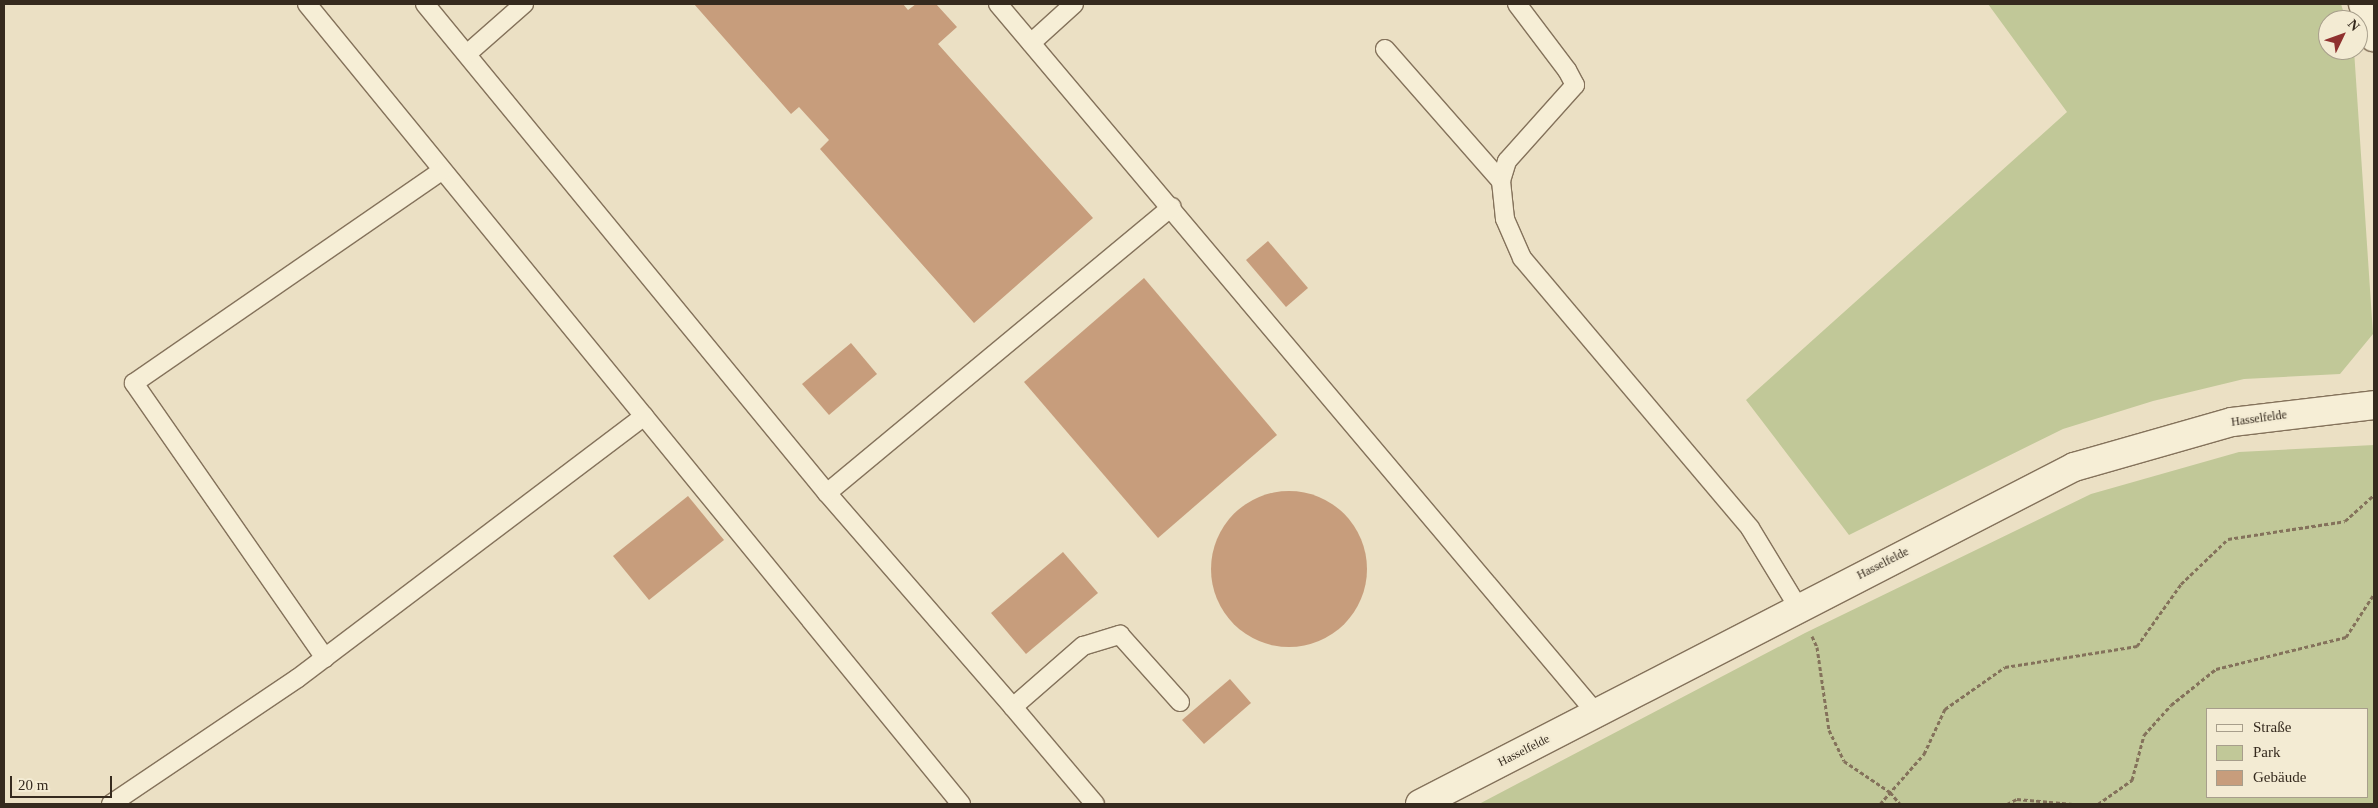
<!DOCTYPE html>
<html>
<head>
<meta charset="utf-8">
<style>
  body { margin:0 }
  #map { position:relative; width:2378px; height:808px; overflow:hidden; background:#ebe0c4; font-family:Georgia,serif }
  div>[style] { position:absolute }
  .green>* { inset:0; background:#c1c898 }
  .building>* { inset:0; background:#c79d7c }
  .round { border-radius:50% }
  .path>* { height:3px; margin-top:-1.5px; transform-origin:0; background:repeating-linear-gradient(90deg,#84725b 0 4px,transparent 0 6.5px) }
  .roads { filter:drop-shadow(1px 0 #84725b) drop-shadow(-1px 0 #84725b) drop-shadow(0 1px #84725b) drop-shadow(0 -1px #84725b) }
  .lane>* { height:18px; margin:-9px; padding:0 9px; transform-origin:9px; border-radius:9px; background:#f6eed6 }
  .street>* { height:28px; margin:-14px; padding:0 14px; transform-origin:14px; border-radius:14px; background:#f6eed6 }
  span { translate:-50% -50%; white-space:nowrap; text-align:center; line-height:1.15; -webkit-text-stroke:4px #f3ebd3; paint-order:stroke }
  .street-label { font-size:12px; color:#352a1e }
  .frame { position:absolute; inset:0; border:5px solid #352a1e; pointer-events:none }
  .legend { position:absolute; left:2206px; top:708px; width:162px; height:90px; box-sizing:border-box; background:#f3ebd3; border:1px solid #a79e8b; margin:0; padding:6px 9px; list-style:none; font-size:15px; color:#352a1e }
  .legend li { display:flex; align-items:center; gap:10px; height:25px }
  .legend b { width:25px; border:1px solid #a79e8b }
  .north { position:absolute; left:2318px; top:10px; width:50px; height:50px; box-sizing:border-box; background:#f3ebd3; border:1px solid #a79e8b; border-radius:50%; rotate:48deg; font-size:14px; font-weight:700; line-height:20px; text-align:center; color:#352a1e }
  .north::after { content:''; display:block; margin:auto; width:18px; height:22px; background:#8f312f; clip-path:polygon(50% 0,100% 100%,50% 72%,0 100%) }
  .scale { position:absolute; left:10px; top:776px; width:102px; height:22px; box-sizing:border-box; border:2px solid #352a1e; border-top:0; padding-left:6px; font-size:15px; line-height:18px; white-space:nowrap; color:#352a1e; -webkit-text-stroke:4px #f3ebd3; paint-order:stroke }
</style>
</head>
<body>
<div id="map">
  <div class="green">
    <i style="clip-path:polygon(1988px 4px,2341px 4px,2346px 20px,2328px 20px,2328px 50px,2354px 50px,2373px 334px,2340px 374px,2244px 379px,2153px 401px,2063px 429px,1849px 535px,1746px 400px,2067px 112px)"></i>
    <i style="clip-path:polygon(evenodd,2374px 445px,2374px 804px,1479px 804px,1805px 633px,2091px 494px,2239px 452px,2374px 445px,2207px 709px,2367px 709px,2367px 797px,2207px 797px,2207px 709px)"></i>
  </div>
  <div class="building">
    <i style="clip-path:polygon(694px 4px,903px 4px,908px 10px,916px 4px,936px 4px,957px 27px,938px 44px,1093px 218px,974px 323px,820px 149px,829px 140px,799px 107px,791px 114px)"></i>
    <i style="clip-path:polygon(1268px 241px,1308px 288px,1286px 307px,1246px 260px)"></i>
    <i style="clip-path:polygon(1144px 278px,1277px 435px,1158px 538px,1024px 382px)"></i>
    <i style="clip-path:polygon(851px 343px,877px 374px,829px 415px,802px 384px)"></i>
    <i class="round" style="left:1211px;top:491px;width:156px;height:156px"></i>
    <i style="clip-path:polygon(688px 496px,724px 540px,649px 600px,613px 556px)"></i>
    <i style="clip-path:polygon(1063px 552px,1098px 593px,1026px 654px,991px 613px)"></i>
    <i style="clip-path:polygon(1230px 679px,1251px 703px,1204px 744px,1182px 720px)"></i>
  </div>
  <div class="path">
    <i style="left:1812px;top:636px;width:12px;rotate:66deg"></i>
    <i style="left:1817px;top:647px;width:84px;rotate:81.8deg"></i>
    <i style="left:1829px;top:730px;width:34px;rotate:64deg"></i>
    <i style="left:1844px;top:761px;width:55px;rotate:34deg"></i>
    <i style="left:1890px;top:792px;width:16px;rotate:50deg"></i>
    <i style="left:1880px;top:804px;width:67px;rotate:-48.7deg"></i>
    <i style="left:1924px;top:754px;width:50px;rotate:-65deg"></i>
    <i style="left:1945px;top:709px;width:73px;rotate:-35deg"></i>
    <i style="left:2005px;top:667px;width:134px;rotate:-9deg"></i>
    <i style="left:2137px;top:646px;width:76px;rotate:-54.6deg"></i>
    <i style="left:2181px;top:584px;width:65px;rotate:-43.8deg"></i>
    <i style="left:2228px;top:539px;width:118px;rotate:-8.7deg"></i>
    <i style="left:2345px;top:521px;width:39px;rotate:-42deg"></i>
    <i style="left:2007px;top:804px;width:11px;rotate:-27deg"></i>
    <i style="left:2017px;top:799px;width:56px;rotate:5.1deg"></i>
    <i style="left:2098px;top:804px;width:42px;rotate:-35.2deg"></i>
    <i style="left:2132px;top:780px;width:47px;rotate:-75.1deg"></i>
    <i style="left:2144px;top:735px;width:40px;rotate:-48deg"></i>
    <i style="left:2171px;top:705px;width:58px;rotate:-38.7deg"></i>
    <i style="left:2216px;top:669px;width:134px;rotate:-13.8deg"></i>
    <i style="left:2346px;top:637px;width:51px;rotate:-56.9deg"></i>
  </div>
  <div class="roads">
    <div class="lane">
      <i style="left:307px;top:4px;width:1033px;rotate:50.73deg"></i>
      <i style="left:425px;top:4px;width:633px;rotate:50.58deg"></i>
      <i style="left:827px;top:493px;width:284px;rotate:49deg"></i>
      <i style="left:1013px;top:707px;width:93px;rotate:-41.1deg"></i>
      <i style="left:1083px;top:646px;width:39px;rotate:-17deg"></i>
      <i style="left:1120px;top:635px;width:90px;rotate:48.2deg"></i>
      <i style="left:998px;top:4px;width:928px;rotate:49.85deg"></i>
      <i style="left:1517px;top:4px;width:83px;rotate:52.9deg"></i>
      <i style="left:1567px;top:70px;width:17px;rotate:62deg"></i>
      <i style="left:1575px;top:85px;width:102px;rotate:131.8deg"></i>
      <i style="left:1507px;top:161px;width:21px;rotate:107deg"></i>
      <i style="left:1501px;top:181px;width:38px;rotate:84deg"></i>
      <i style="left:1505px;top:219px;width:43px;rotate:66.4deg"></i>
      <i style="left:1522px;top:258px;width:353px;rotate:49.8deg"></i>
      <i style="left:1750px;top:528px;width:92px;rotate:58.7deg"></i>
      <i style="left:1031px;top:43px;width:58px;rotate:-42.2deg"></i>
      <i style="left:1385px;top:49px;width:176px;rotate:48.7deg"></i>
      <i style="left:467px;top:54px;width:76px;rotate:-41.3deg"></i>
      <i style="left:827px;top:493px;width:448px;rotate:-39.7deg"></i>
      <i style="left:325px;top:658px;width:335px;rotate:-124.8deg"></i>
      <i style="left:134px;top:383px;width:373px;rotate:-34.6deg"></i>
      <i style="left:1013px;top:707px;width:127px;rotate:49.8deg"></i>
      <i style="left:111px;top:804px;width:225px;rotate:-34deg"></i>
      <i style="left:298px;top:678px;width:434px;rotate:-37.1deg"></i>
    </div>
    <div class="street">
      <i style="left:2363px;top:4px;width:35px;rotate:72deg"></i>
      <i style="left:1420px;top:804px;width:736px;rotate:-27.26deg"></i>
      <i style="left:2074px;top:467px;width:164px;rotate:-15.9deg"></i>
      <i style="left:2232px;top:422px;width:143px;rotate:-6.8deg"></i>
    </div>
  </div>
  <div class="street-label">
    <span style="left:2259px;top:419px;rotate:-8deg">Hasselfelde</span>
    <span style="left:1883px;top:564px;rotate:-27deg">Hasselfelde</span>
    <span style="left:1524px;top:751px;rotate:-27deg">Hasselfelde</span>
  </div>
  <div class="frame"></div>
  <ul class="legend">
  <li><b style="height:6px;background:#f6eed6"></b>Straße</li>
  <li><b style="height:14px;background:#c1c898"></b>Park</li>
  <li><b style="height:14px;background:#c79d7c"></b>Gebäude</li>
  </ul>
  <div class="north">N</div>
  <div class="scale">20 m</div>
</div>
</body>
</html>
